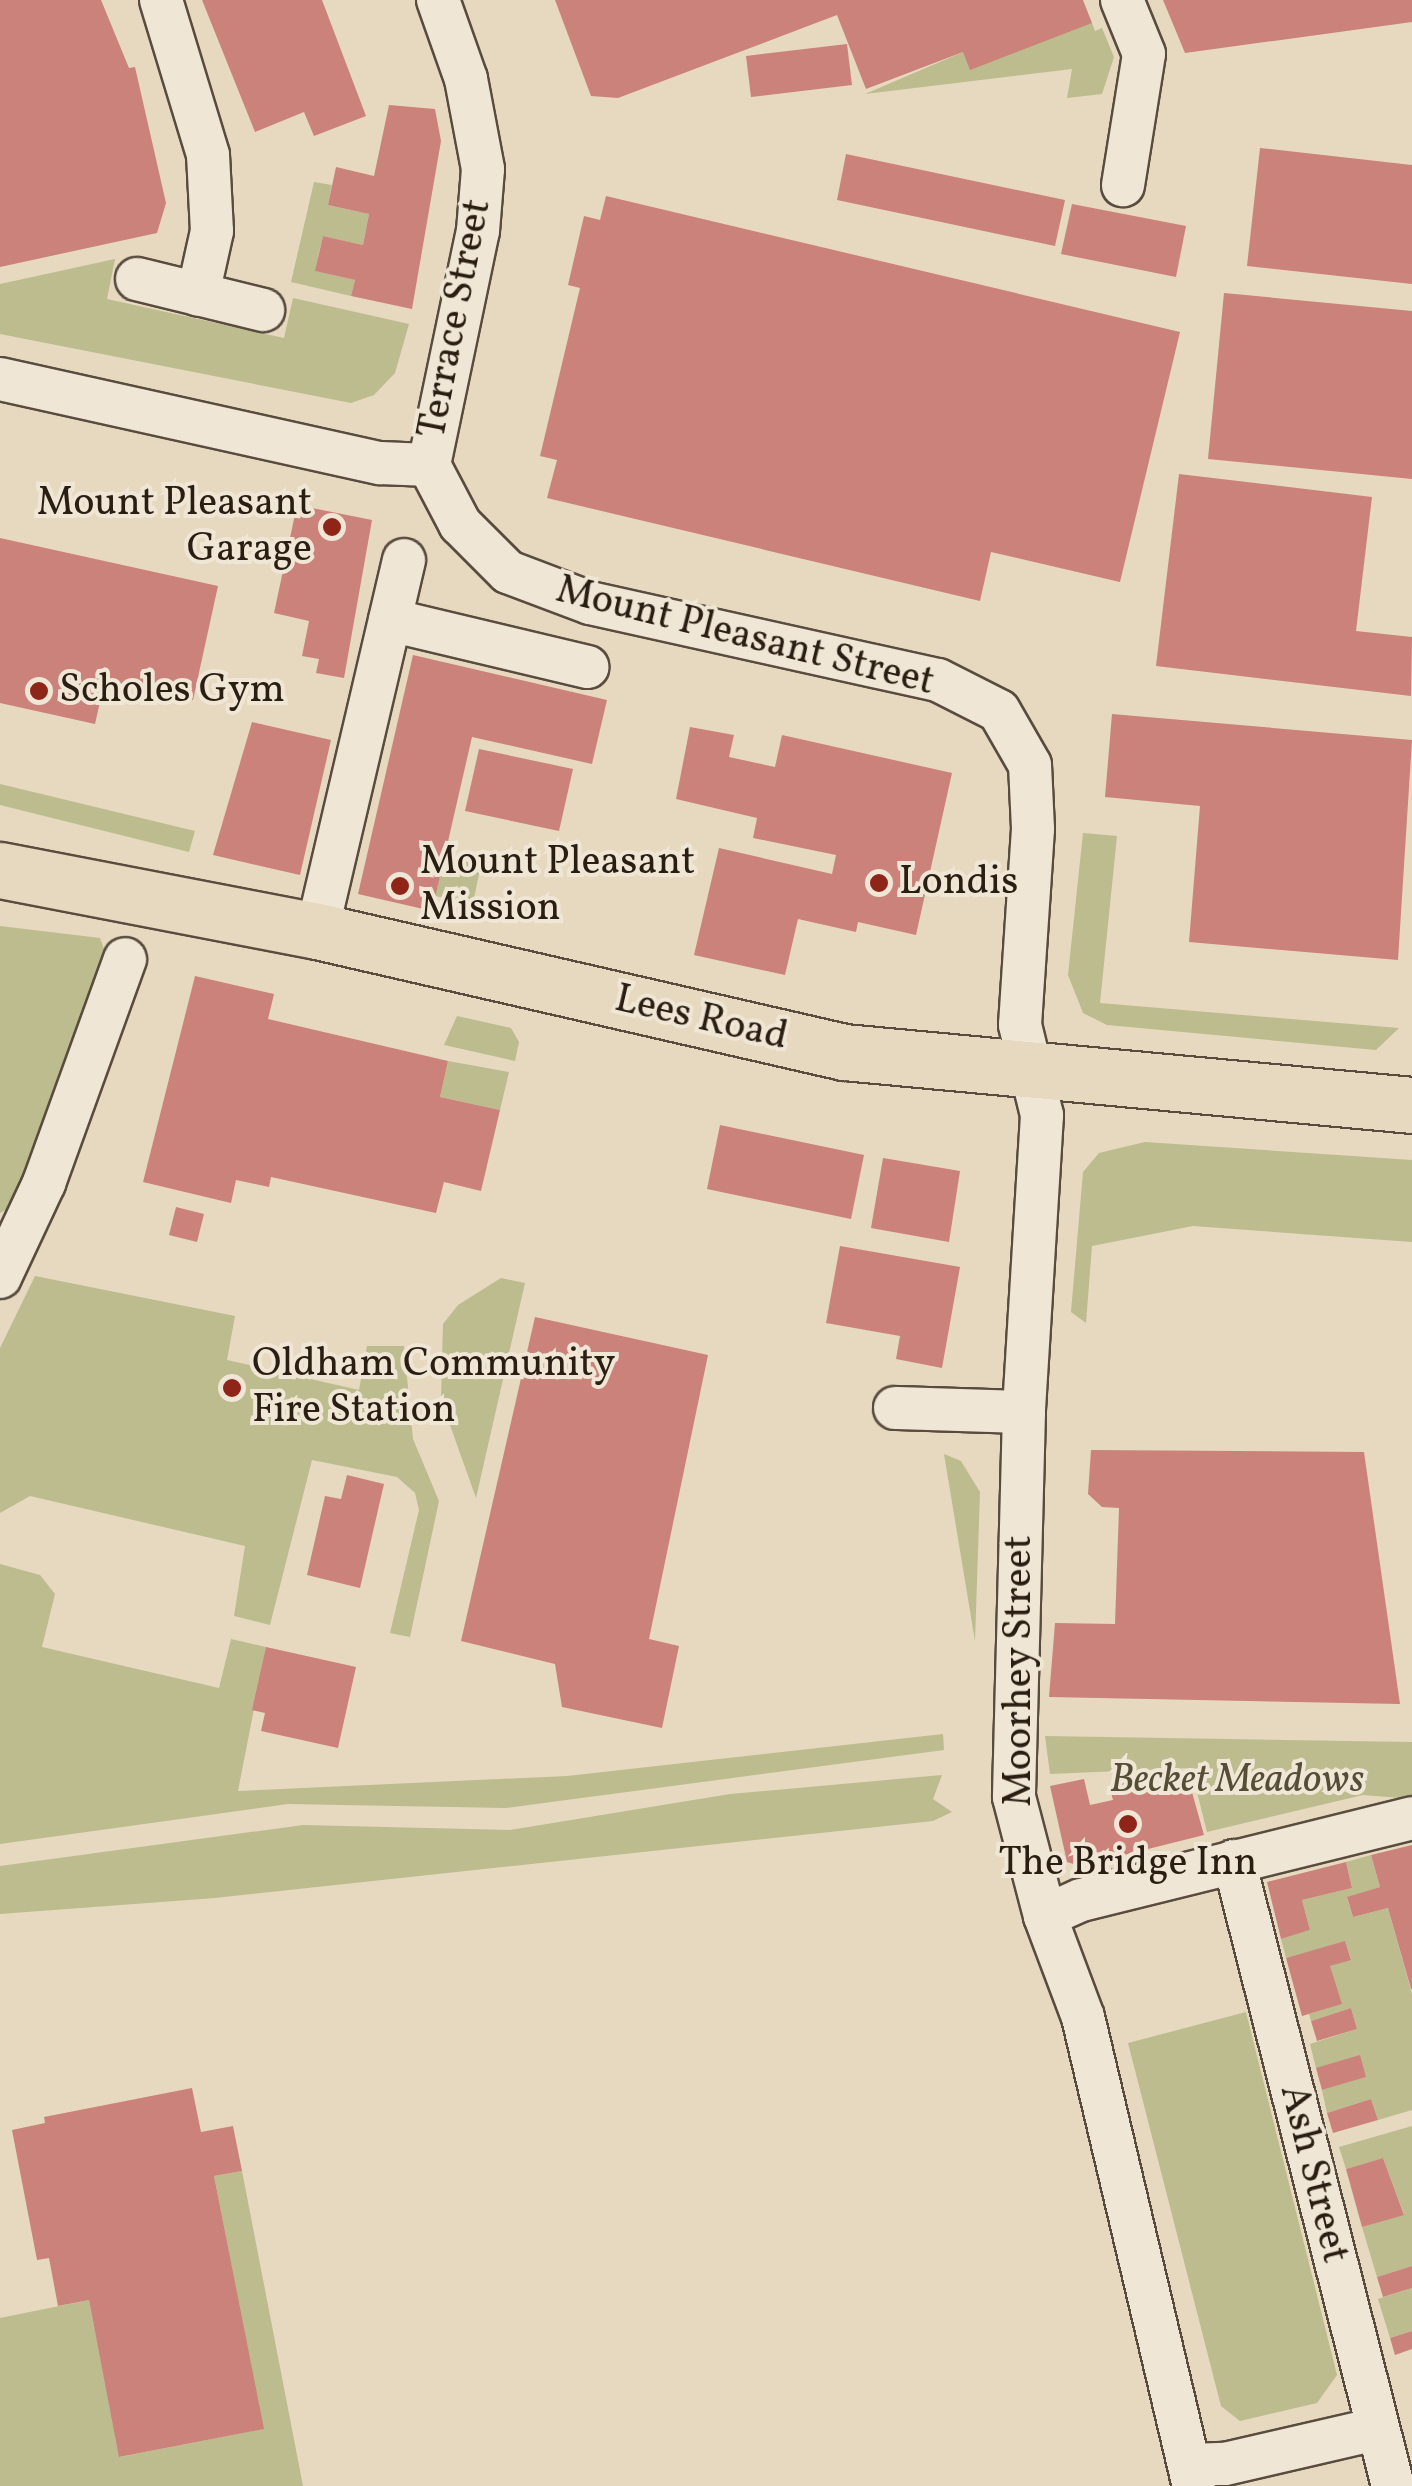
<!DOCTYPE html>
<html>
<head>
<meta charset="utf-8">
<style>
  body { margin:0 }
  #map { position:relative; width:1412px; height:2486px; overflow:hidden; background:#e7d8c0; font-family:Vollkorn,serif }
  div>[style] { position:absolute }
  .green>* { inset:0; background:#bcbc8e }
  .building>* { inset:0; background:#cb827b }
  .roads { filter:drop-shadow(2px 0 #594c3e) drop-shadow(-2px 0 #594c3e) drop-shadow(0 2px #594c3e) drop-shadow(0 -2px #594c3e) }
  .minor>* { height:42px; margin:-21px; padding:0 21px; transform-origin:21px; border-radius:21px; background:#efe6d6 }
  .primary>* { height:55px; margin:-27.5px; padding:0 27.5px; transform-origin:27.5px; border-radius:27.5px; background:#e7d8c0 }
  .dots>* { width:28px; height:28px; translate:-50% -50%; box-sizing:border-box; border:5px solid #efe6d6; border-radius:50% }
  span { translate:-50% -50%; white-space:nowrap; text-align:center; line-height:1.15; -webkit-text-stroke:8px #efe6d6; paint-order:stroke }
  .street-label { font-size:40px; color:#2a1e12 }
  .poi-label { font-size:40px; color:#2a1e12 }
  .right { translate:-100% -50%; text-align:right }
  .left { translate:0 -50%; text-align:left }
  .park-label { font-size:40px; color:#564d37; font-style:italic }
</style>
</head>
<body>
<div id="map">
  <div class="green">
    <i style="clip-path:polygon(1092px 23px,1095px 31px,1102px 28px,1114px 57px,1102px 94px,1067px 98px,1072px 69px,865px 94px,963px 52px)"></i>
    <i style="clip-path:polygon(314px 182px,332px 185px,328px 205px,369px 214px,363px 245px,323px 236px,319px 252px,316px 271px,355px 280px,351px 296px,291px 282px)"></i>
    <i style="clip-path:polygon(115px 259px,107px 299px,284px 338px,293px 298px,409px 324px,395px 373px,374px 395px,351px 403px,0 334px,0 284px)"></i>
    <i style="clip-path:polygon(0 784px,195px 831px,189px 852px,0 805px)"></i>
    <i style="clip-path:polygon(1083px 833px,1117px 836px,1100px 1003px,1399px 1028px,1376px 1050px,1107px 1025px,1083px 1013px,1068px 975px)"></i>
    <i style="clip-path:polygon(444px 858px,481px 864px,473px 903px,435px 896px)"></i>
    <i style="clip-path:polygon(0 926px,100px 938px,105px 952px,14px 1206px,0 1213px)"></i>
    <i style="clip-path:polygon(457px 1016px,511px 1028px,519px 1042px,515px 1061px,444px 1045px)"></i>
    <i style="clip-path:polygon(448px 1061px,509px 1072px,500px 1110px,440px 1097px)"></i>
    <i style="clip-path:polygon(1145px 1142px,1412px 1160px,1412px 1242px,1193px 1226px,1092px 1246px,1086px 1323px,1071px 1312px,1083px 1172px,1099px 1153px)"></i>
    <i style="clip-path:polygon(35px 1276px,235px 1316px,227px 1360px,359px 1390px,367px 1346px,404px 1346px,413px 1439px,439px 1501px,410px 1637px,390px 1633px,419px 1510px,415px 1493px,397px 1477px,312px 1460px,270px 1625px,234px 1616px,245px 1546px,30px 1496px,0 1513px,0 1348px)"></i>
    <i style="clip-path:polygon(501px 1278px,525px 1283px,476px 1498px,441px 1400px,443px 1324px,458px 1305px)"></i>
    <i style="clip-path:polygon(944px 1454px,961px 1461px,980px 1492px,975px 1641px)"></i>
    <i style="clip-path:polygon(0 1564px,40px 1575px,55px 1594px,42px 1647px,219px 1688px,231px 1639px,266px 1647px,238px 1791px,567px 1776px,943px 1734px,944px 1750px,506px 1808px,288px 1804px,0 1844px)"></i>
    <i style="clip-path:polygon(1045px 1736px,1412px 1742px,1412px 1799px,1363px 1795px,1207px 1832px,1191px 1768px,1050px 1774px)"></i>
    <i style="clip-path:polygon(942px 1775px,933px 1799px,952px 1812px,933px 1821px,215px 1898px,0 1914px,0 1866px,303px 1825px,510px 1830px,730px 1794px)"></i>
    <i style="clip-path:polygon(1371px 1855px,1380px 1887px,1347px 1898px,1353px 1917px,1388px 1908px,1412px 1994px,1412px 2110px,1378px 2120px,1371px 2099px,1327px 2113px,1322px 2090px,1365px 2077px,1316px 2068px,1310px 2044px,1357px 2029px,1351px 2008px,1311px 2021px,1309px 2014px,1341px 2004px,1330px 1966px,1351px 1959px,1345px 1942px,1286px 1958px,1281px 1939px,1310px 1930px,1302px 1900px,1352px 1888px,1346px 1862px)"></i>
    <i style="clip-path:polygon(1246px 2012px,1337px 2375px,1317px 2403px,1240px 2421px,1221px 2406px,1128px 2043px)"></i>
    <i style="clip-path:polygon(1412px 2126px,1412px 2266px,1377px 2277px,1362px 2227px,1404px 2214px,1383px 2158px,1346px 2169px,1339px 2147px)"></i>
    <i style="clip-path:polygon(242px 2171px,303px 2486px,0 2486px,0 2318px,89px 2300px,120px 2457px,263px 2429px,214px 2176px)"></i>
    <i style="clip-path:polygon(1412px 2288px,1412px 2331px,1390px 2338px,1378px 2299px)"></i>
  </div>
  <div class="building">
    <i style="clip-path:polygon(0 0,101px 0,129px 68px,135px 67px,166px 203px,157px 233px,0 267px)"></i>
    <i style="clip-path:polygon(202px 0,322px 0,366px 116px,314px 136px,304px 112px,255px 132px)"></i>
    <i style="clip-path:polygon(555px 0,1083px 0,1092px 23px,970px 70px,963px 52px,866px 89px,837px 15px,618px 98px,591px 96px)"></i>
    <i style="clip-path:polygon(1163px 0,1412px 0,1412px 22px,1185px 53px)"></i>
    <i style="clip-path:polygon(847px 44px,852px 85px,751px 97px,746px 56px)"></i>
    <i style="clip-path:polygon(389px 105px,435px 109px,441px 141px,412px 309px,351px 296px,355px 280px,315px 271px,323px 236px,363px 245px,369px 214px,328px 205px,336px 167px,374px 176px)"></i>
    <i style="clip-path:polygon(1260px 148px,1412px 165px,1412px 284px,1247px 266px)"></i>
    <i style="clip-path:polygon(846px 154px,1065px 200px,1055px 246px,837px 200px)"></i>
    <i style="clip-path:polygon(606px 196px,1180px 332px,1120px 582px,991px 552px,980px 601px,547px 498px,557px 460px,540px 456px,580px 288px,568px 285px,584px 216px,600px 220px)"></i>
    <i style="clip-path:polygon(1072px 204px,1186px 226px,1176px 277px,1061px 254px)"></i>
    <i style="clip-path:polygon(1224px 293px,1412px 311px,1412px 479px,1208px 459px)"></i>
    <i style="clip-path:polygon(1179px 474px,1372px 497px,1356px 631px,1412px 637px,1411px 696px,1156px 666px)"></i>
    <i style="clip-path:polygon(297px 505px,372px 520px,344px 678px,316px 673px,319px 659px,302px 656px,309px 621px,274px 613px)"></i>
    <i style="clip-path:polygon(0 538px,218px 586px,193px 700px,105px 680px,95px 724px,0 703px)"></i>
    <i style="clip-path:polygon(413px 655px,607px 700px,592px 764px,472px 737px,432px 911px,358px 894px)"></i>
    <i style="clip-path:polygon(1112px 714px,1412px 740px,1398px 960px,1189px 942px,1200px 806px,1105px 797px)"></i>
    <i style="clip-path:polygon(252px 722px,331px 740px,300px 875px,213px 855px)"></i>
    <i style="clip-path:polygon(690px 727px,734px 735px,729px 757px,775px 767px,782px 735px,952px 773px,916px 935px,858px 922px,856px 932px,798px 919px,785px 975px,694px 955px,719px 848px,832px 874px,836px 855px,753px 838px,757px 818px,676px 799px)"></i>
    <i style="clip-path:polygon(479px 749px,573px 769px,559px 831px,465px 811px)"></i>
    <i style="clip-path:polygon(195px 976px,274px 994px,268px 1019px,448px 1061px,440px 1097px,500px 1110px,481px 1191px,444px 1182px,436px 1213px,271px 1177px,269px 1187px,236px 1180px,231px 1203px,143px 1182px)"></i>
    <i style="clip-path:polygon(720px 1125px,864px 1155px,851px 1219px,707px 1189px)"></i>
    <i style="clip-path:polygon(883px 1158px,960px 1171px,949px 1242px,871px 1228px)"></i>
    <i style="clip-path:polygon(176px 1207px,204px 1214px,197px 1242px,169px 1235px)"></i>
    <i style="clip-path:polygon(840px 1246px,960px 1267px,942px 1368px,896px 1359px,900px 1336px,826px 1323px)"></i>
    <i style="clip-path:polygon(535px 1317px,708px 1355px,649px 1639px,679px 1646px,662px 1728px,562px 1707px,555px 1664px,461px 1641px)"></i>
    <i style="clip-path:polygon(1091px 1450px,1364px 1452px,1400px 1704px,1049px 1697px,1055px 1623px,1115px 1624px,1119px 1508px,1102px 1507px,1088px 1494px)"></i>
    <i style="clip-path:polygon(347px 1475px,384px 1484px,360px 1588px,307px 1575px,325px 1496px,341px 1499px)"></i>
    <i style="clip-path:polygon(266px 1647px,356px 1667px,338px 1748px,261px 1731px,265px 1713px,252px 1710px)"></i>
    <i style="clip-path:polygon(1154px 1777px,1157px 1789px,1190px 1785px,1204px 1835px,1080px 1866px,1067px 1862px,1050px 1786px,1084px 1779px,1090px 1805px,1113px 1800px,1109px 1786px)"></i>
    <i style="clip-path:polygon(1412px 1845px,1412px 1989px,1411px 1989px,1388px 1908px,1353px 1917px,1347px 1897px,1380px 1887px,1371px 1855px)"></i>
    <i style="clip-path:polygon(1346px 1862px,1352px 1888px,1302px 1900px,1310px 1930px,1281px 1939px,1267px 1882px)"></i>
    <i style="clip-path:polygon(1345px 1941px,1351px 1960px,1330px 1966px,1342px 2004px,1302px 2016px,1286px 1958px)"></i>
    <i style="clip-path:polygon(1351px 2008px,1357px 2029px,1317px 2041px,1311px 2021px)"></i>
    <i style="clip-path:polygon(1360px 2055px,1366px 2077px,1322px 2090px,1316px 2068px)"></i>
    <i style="clip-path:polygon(192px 2088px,201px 2132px,233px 2126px,242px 2171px,214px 2176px,264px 2429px,119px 2457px,89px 2300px,58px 2306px,49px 2258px,37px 2260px,12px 2130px,45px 2123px,44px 2117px)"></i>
    <i style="clip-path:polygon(1371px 2099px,1378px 2120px,1333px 2133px,1327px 2113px)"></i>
    <i style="clip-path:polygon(1383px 2158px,1404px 2215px,1362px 2227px,1346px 2169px)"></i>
    <i style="clip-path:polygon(1412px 2266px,1412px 2288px,1383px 2297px,1377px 2277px)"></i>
    <i style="clip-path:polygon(1412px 2331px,1412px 2349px,1395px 2355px,1390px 2338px)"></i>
  </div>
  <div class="roads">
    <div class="minor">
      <i style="left:161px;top:0;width:162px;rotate:73.1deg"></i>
      <i style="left:208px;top:155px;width:76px;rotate:87deg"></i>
      <i style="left:212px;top:231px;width:65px;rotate:102.5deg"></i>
      <i style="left:1122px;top:0;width:58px;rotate:67.8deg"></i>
      <i style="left:1144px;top:54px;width:133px;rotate:99.1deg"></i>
      <i style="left:137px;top:279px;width:130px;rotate:13.8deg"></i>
      <i style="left:0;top:379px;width:389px;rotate:12.5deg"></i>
      <i style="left:380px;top:463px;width:49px;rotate:2.3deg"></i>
      <i style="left:429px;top:465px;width:67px;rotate:62.3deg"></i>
      <i style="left:460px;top:524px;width:68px;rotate:45deg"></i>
      <i style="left:508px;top:572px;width:88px;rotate:20.7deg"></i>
      <i style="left:590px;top:603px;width:356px;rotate:12.5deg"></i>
      <i style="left:938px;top:680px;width:68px;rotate:26.9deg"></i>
      <i style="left:999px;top:711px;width:62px;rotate:60.1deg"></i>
      <i style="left:1030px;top:765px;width:64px;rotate:87.3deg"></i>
      <i style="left:1033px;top:829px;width:196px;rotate:93.8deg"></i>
      <i style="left:1020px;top:1025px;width:93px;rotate:76.3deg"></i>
      <i style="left:1042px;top:1115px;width:298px;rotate:93.5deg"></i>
      <i style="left:1024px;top:1412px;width:385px;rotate:91.5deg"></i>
      <i style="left:1014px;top:1797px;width:123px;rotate:75.4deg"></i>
      <i style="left:1045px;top:1916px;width:108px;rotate:69.4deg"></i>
      <i style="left:1083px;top:2017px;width:482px;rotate:76.7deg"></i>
      <i style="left:429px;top:465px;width:239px;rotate:-78.2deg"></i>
      <i style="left:478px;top:231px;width:62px;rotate:-85.4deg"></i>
      <i style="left:483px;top:169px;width:92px;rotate:-100.7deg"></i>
      <i style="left:466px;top:79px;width:84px;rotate:-109.5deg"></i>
      <i style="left:390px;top:620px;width:203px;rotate:13.4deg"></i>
      <i style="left:317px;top:931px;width:381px;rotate:-76.8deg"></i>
      <i style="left:0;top:1277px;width:104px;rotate:-64.9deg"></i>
      <i style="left:44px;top:1183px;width:238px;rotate:-70.1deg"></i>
      <i style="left:895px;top:1408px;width:129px;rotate:1.8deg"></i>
      <i style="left:1234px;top:1861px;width:645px;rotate:75.73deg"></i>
      <i style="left:1045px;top:1916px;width:39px;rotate:-24deg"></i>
      <i style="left:1081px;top:1900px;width:341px;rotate:-13.9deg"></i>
      <i style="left:1190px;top:2465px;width:35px;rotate:-2deg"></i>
      <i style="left:1225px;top:2464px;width:156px;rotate:-13deg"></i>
    </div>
    <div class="primary">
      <i style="left:0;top:870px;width:323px;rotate:10.9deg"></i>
      <i style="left:317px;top:931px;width:541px;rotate:12.93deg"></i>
      <i style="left:844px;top:1052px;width:570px;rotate:5.33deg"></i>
    </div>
  </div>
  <div class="dots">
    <i style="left:332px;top:527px;background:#8f2418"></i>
    <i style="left:39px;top:691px;background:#8f2418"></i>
    <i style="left:879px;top:883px;background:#8f2418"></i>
    <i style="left:400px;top:886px;background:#8f2418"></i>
    <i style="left:232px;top:1388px;background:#8f2418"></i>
    <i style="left:1128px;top:1824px;background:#8f2418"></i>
  </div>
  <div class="street-label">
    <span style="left:456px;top:319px;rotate:-79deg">Terrace Street</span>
    <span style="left:745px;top:637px;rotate:14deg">Mount Pleasant Street</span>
    <span style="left:701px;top:1019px;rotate:13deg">Lees Road</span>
    <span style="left:1020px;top:1671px;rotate:-90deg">Moorhey Street</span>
    <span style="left:1313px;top:2174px;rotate:76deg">Ash Street</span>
  </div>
  <div class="poi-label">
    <span class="right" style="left:312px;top:527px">Mount Pleasant<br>Garage</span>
    <span class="left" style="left:59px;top:691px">Scholes Gym</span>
    <span class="left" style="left:420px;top:886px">Mount Pleasant<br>Mission</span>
    <span class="left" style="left:899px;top:883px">Londis</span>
    <span class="left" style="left:252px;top:1388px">Oldham Community<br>Fire Station</span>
    <span style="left:1128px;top:1864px">The Bridge Inn</span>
  </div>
  <div class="park-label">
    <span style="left:1237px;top:1781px">Becket Meadows</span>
  </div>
</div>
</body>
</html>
